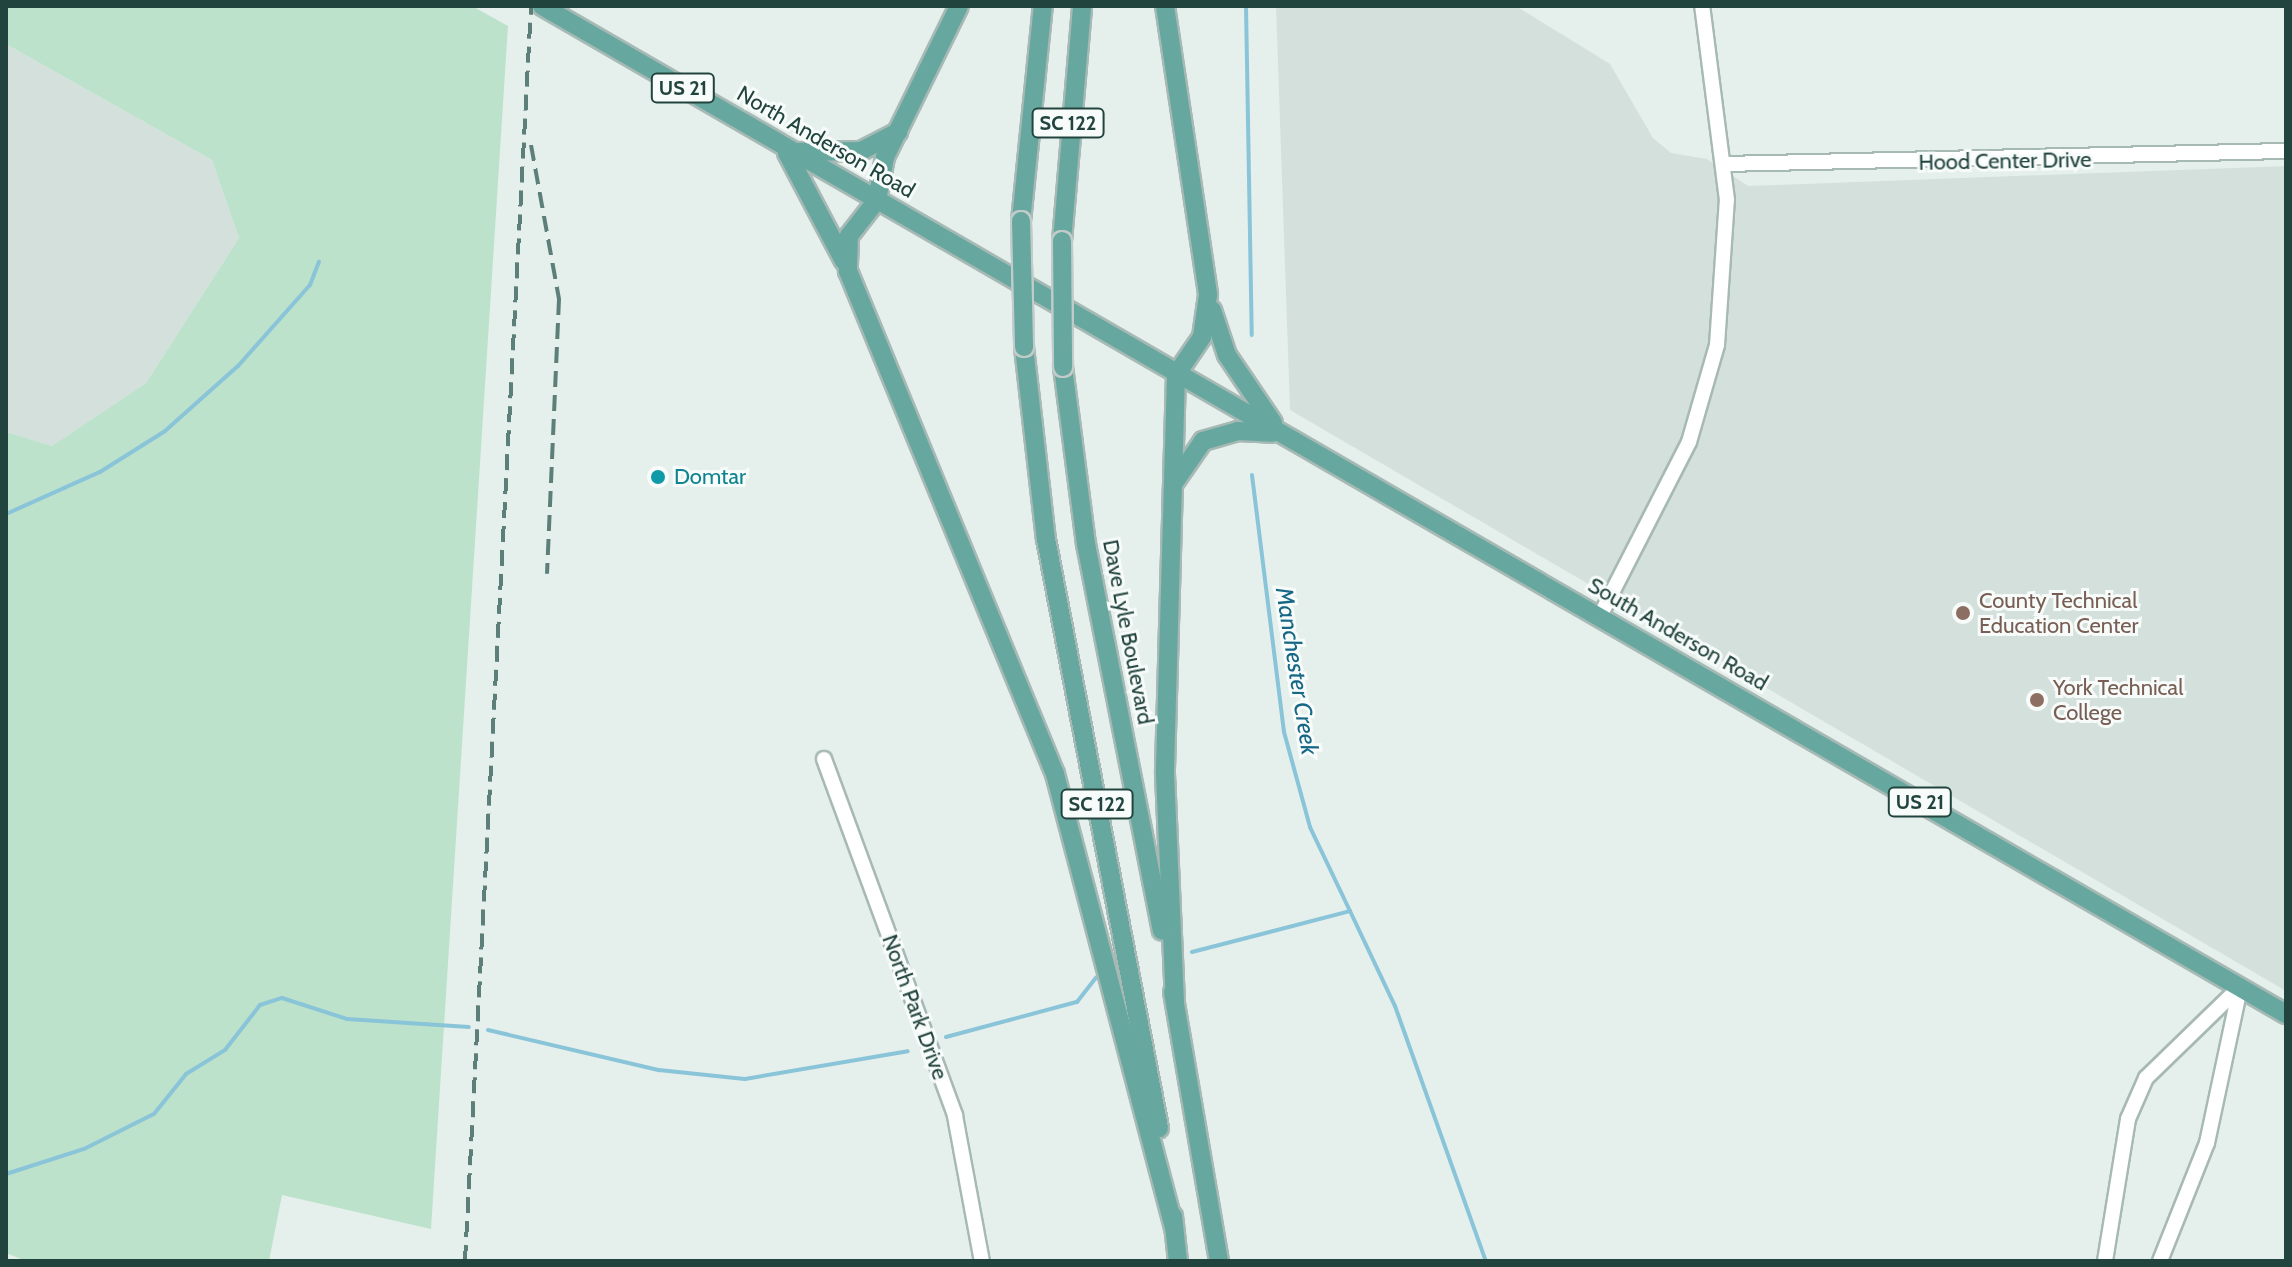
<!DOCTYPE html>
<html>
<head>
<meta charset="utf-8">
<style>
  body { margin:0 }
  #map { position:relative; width:2292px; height:1267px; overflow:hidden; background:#e5f0ec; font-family:Cabin,sans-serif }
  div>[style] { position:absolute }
  .built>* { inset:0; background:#d3e0db }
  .green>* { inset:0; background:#bde2cb }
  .stream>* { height:4px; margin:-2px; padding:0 2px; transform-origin:2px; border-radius:2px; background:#8ac4d8 }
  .roads { filter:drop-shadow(2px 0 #a7b9b4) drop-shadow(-2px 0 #a7b9b4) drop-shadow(0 2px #a7b9b4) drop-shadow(0 -2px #a7b9b4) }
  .minor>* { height:14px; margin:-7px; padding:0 7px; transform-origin:7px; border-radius:7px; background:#fff }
  .major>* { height:18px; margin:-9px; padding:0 9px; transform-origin:9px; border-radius:9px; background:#66a89f }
  .rail>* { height:4px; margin-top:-2px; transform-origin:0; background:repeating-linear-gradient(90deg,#5d7f79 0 16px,transparent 0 24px) }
  .bridges { filter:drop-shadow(2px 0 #c1cbc9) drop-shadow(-2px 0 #c1cbc9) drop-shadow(0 2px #c1cbc9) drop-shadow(0 -2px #c1cbc9) }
  .major-bridge>* { height:18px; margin:-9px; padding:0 9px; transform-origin:9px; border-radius:9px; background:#66a89f }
  .dots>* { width:22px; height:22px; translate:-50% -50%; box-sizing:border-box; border:4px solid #f7fbf9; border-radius:50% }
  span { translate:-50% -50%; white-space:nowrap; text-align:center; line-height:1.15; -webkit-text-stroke:6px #f7fbf9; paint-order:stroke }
  .shield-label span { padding:2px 6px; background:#f7fbf9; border:2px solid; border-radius:6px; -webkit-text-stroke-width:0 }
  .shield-label { font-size:20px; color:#22443e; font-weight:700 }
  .street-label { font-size:22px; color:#22443e }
  .culture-label { font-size:22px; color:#0d838f }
  .left { translate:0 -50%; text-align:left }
  .education-label { font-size:22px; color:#785e54 }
  .water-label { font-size:24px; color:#166786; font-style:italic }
  .frame { position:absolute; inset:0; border:8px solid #22443e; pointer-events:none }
</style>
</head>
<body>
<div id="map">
  <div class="built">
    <i style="clip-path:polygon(1276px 6px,1516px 6px,1610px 64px,1653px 138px,1671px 153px,1707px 159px,1748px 186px,2286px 166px,2286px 991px,1290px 410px)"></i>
    <i style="clip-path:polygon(6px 44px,212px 160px,239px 238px,146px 383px,52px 446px,6px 432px)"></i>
  </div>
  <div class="green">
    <i style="clip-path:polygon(6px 6px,472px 6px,508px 26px,431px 1229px,282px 1195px,269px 1261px,26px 1261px,6px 1253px,6px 432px,52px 446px,146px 383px,239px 238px,212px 160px,6px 44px)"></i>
  </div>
  <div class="stream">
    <i style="left:1246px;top:6px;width:329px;rotate:89deg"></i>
    <i style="left:6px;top:514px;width:103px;rotate:-24.1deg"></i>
    <i style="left:100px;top:472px;width:77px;rotate:-32.2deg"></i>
    <i style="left:165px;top:431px;width:98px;rotate:-41.7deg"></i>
    <i style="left:238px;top:366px;width:108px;rotate:-48.4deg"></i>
    <i style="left:310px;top:285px;width:25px;rotate:-69deg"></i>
    <i style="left:1350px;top:911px;width:105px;rotate:64.7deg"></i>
    <i style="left:1395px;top:1006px;width:271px;rotate:70.4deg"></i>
    <i style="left:1192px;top:952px;width:163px;rotate:-14.5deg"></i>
    <i style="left:1350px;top:911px;width:93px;rotate:-115.5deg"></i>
    <i style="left:1310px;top:827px;width:98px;rotate:-105.3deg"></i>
    <i style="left:1284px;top:732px;width:259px;rotate:-97.1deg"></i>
    <i style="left:488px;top:1030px;width:176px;rotate:13.2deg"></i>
    <i style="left:659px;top:1070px;width:86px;rotate:6deg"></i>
    <i style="left:745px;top:1079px;width:165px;rotate:-9.7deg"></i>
    <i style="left:946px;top:1037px;width:136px;rotate:-15deg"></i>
    <i style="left:1077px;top:1002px;width:31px;rotate:-52deg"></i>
    <i style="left:6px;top:1174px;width:82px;rotate:-17.8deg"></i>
    <i style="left:84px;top:1149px;width:78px;rotate:-26.6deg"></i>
    <i style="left:154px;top:1114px;width:51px;rotate:-51.3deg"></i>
    <i style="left:186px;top:1074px;width:46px;rotate:-31.6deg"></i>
    <i style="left:225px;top:1050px;width:57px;rotate:-52.1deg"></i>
    <i style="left:260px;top:1005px;width:23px;rotate:-18deg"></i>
    <i style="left:282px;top:998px;width:68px;rotate:17.9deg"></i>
    <i style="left:347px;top:1019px;width:122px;rotate:3.8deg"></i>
  </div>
  <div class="roads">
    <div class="minor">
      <i style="left:1724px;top:164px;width:562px;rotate:-1.33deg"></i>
      <i style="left:1600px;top:616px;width:195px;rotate:-62.9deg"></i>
      <i style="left:1689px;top:442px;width:101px;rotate:-73.9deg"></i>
      <i style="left:1717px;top:345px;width:145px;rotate:-86.1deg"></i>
      <i style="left:1727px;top:200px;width:196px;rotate:-97.3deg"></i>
      <i style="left:824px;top:759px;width:380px;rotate:69.8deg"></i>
      <i style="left:955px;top:1116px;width:147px;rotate:79.5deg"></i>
      <i style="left:2105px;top:1261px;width:144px;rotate:-80.8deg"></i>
      <i style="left:2128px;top:1119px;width:45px;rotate:-66.3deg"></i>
      <i style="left:2146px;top:1078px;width:131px;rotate:-44.1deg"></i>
      <i style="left:2160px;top:1261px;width:127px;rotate:-68.3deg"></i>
      <i style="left:2207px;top:1143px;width:158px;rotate:-78deg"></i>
    </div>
    <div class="major">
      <i style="left:542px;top:6px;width:2014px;rotate:30.03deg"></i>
      <i style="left:959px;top:6px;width:168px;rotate:116.1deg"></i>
      <i style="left:885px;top:157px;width:44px;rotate:100.5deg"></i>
      <i style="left:877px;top:200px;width:46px;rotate:127.9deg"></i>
      <i style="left:849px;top:236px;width:35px;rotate:92deg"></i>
      <i style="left:848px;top:271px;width:544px;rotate:67.63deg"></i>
      <i style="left:1055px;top:774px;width:468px;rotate:75.3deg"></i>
      <i style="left:1165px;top:6px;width:292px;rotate:81.5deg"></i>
      <i style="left:1208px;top:295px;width:42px;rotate:98.1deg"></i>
      <i style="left:1202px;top:337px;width:46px;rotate:124.4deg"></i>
      <i style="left:1176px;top:375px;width:399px;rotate:91.6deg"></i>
      <i style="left:1165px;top:774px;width:228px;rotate:87.5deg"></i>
      <i style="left:797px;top:152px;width:64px;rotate:-0.9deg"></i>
      <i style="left:861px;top:151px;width:42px;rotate:-27.2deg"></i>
      <i style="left:787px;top:153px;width:122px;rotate:62.2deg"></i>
      <i style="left:1021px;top:221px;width:216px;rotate:-84.2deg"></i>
      <i style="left:1062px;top:241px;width:236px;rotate:-85.1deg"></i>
      <i style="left:1212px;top:310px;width:47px;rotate:71.6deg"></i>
      <i style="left:1227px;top:355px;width:82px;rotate:55.9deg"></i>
      <i style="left:1024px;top:347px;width:193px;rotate:83.5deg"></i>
      <i style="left:1046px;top:539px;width:600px;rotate:79.14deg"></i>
      <i style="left:1063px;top:367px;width:178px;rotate:82.6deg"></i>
      <i style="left:1086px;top:544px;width:394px;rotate:78.9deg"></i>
      <i style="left:1174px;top:483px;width:51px;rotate:-55.4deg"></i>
      <i style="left:1203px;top:441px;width:36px;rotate:-16deg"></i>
      <i style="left:1238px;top:431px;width:34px;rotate:3deg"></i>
      <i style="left:1173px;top:992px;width:273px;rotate:80.3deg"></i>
      <i style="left:1173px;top:1216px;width:45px;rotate:83.7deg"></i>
    </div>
  </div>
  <div class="rail">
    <i style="left:531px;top:145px;width:157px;rotate:79.7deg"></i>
    <i style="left:559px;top:299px;width:275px;rotate:92.5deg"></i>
    <i style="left:465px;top:1261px;width:1257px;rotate:-86.99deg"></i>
  </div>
  <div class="bridges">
    <div class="major-bridge">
      <i style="left:1021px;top:221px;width:126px;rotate:88.6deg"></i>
      <i style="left:1062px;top:241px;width:126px;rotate:89.5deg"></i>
    </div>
  </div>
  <div class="dots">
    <i style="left:658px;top:477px;background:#0f9aa8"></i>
    <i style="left:1963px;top:613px;background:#8d6e63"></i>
    <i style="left:2037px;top:700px;background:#8d6e63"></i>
  </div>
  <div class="shield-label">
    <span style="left:683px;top:88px">US 21</span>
    <span style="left:1068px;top:123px">SC 122</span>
    <span style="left:1920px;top:802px">US 21</span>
    <span style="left:1097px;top:804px">SC 122</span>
  </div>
  <div class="street-label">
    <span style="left:826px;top:142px;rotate:30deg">North Anderson Road</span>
    <span style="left:2005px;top:161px;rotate:-1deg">Hood Center Drive</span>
    <span style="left:1128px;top:632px;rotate:79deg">Dave Lyle Boulevard</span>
    <span style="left:1678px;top:634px;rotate:30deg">South Anderson Road</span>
    <span style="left:915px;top:1007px;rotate:70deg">North Park Drive</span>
  </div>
  <div class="culture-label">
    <span class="left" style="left:674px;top:477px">Domtar</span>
  </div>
  <div class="education-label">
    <span class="left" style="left:1979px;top:613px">County Technical<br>Education Center</span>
    <span class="left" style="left:2053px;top:700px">York Technical<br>College</span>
  </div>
  <div class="water-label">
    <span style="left:1297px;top:671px;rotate:81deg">Manchester Creek</span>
  </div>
  <div class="frame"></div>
</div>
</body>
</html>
